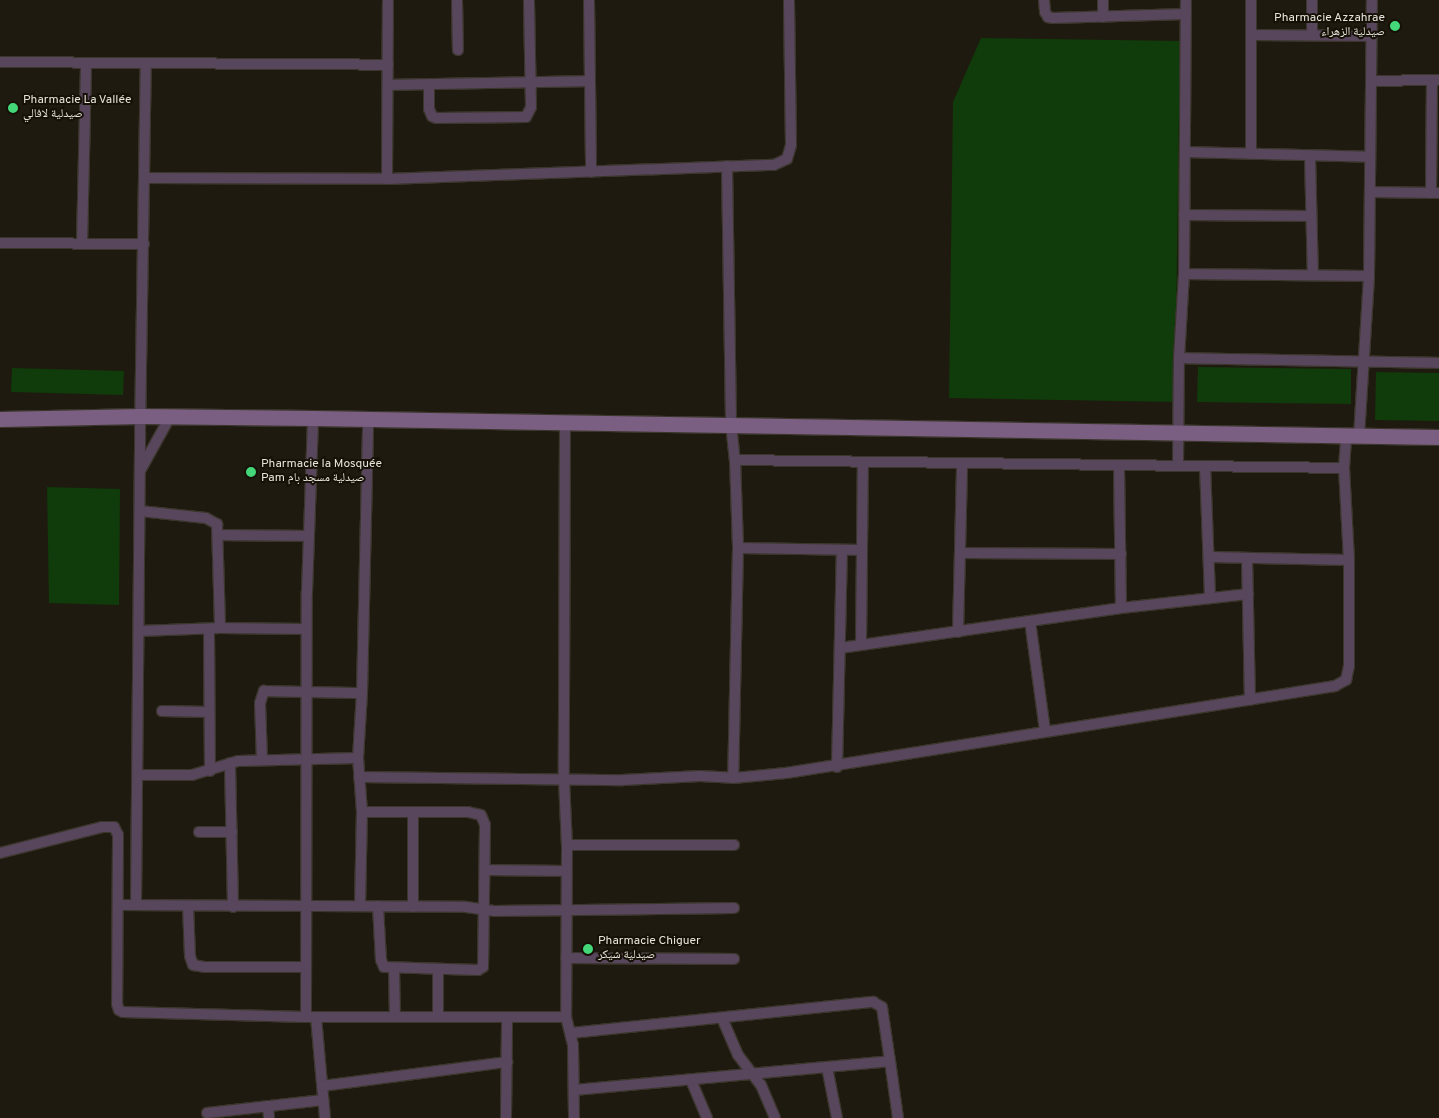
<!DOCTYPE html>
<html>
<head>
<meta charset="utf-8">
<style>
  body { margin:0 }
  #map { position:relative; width:1439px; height:1118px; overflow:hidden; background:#1f1a0f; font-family:Overpass,"Noto Naskh Arabic",sans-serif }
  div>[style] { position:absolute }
  .green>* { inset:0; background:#103b0a }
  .roads { filter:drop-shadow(1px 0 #3b362c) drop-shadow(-1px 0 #3b362c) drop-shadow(0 1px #3b362c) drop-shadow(0 -1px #3b362c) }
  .street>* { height:10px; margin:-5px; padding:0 5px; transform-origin:5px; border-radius:5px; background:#58465d }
  .secondary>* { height:15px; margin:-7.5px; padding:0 7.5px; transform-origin:7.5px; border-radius:7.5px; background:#7b5f82 }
  .dots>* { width:14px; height:14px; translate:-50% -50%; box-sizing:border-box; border:2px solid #161106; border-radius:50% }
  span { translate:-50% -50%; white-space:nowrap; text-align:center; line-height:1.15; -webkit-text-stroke:4px #161106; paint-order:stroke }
  .poi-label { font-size:12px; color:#e8e4dc }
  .right { translate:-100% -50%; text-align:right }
  .left { translate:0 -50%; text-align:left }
</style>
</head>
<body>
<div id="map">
  <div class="green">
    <i style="clip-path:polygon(981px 38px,1180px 41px,1175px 402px,949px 398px,953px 102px)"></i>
    <i style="clip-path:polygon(1198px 367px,1351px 369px,1351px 404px,1197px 402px)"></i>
    <i style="clip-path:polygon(12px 368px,124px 371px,123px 395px,11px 392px)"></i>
    <i style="clip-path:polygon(1376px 372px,1439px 373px,1439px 421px,1375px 420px)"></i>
    <i style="clip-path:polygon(47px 487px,120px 489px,119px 605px,49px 603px)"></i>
  </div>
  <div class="roads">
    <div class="street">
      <i style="left:457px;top:0;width:50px;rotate:88.9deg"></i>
      <i style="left:589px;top:0;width:172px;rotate:89.3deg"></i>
      <i style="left:1044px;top:0;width:12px;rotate:85deg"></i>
      <i style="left:1045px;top:12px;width:6px;rotate:59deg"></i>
      <i style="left:1048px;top:17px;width:5px;rotate:11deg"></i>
      <i style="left:1053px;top:18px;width:133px;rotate:-1.7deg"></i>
      <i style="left:1103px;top:0;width:17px;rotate:90deg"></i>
      <i style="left:1251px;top:0;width:154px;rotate:90deg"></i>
      <i style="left:1251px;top:35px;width:120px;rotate:0.5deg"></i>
      <i style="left:1312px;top:35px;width:35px;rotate:-90deg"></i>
      <i style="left:0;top:62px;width:388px;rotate:0.4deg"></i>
      <i style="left:1371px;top:81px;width:67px;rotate:-0.9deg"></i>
      <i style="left:429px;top:84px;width:25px;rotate:90deg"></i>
      <i style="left:429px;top:109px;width:8px;rotate:67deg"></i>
      <i style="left:432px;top:116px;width:4px;rotate:27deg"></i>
      <i style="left:436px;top:118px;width:90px;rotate:-0.6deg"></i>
      <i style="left:526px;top:117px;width:11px;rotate:-63deg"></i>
      <i style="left:531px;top:107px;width:107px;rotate:-91.1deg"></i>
      <i style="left:388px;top:85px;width:201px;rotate:-1.1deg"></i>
      <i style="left:1185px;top:152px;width:185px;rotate:1.5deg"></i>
      <i style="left:1310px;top:156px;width:119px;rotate:88.6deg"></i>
      <i style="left:727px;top:166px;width:258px;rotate:89.1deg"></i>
      <i style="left:731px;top:424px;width:36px;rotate:84deg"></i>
      <i style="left:735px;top:460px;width:88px;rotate:88deg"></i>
      <i style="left:738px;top:548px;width:230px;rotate:91.2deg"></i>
      <i style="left:145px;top:178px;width:242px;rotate:0.2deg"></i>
      <i style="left:387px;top:179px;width:387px;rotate:-2.1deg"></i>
      <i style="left:774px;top:165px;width:14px;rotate:-25deg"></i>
      <i style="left:787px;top:159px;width:15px;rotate:-74deg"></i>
      <i style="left:791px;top:145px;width:145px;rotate:-90.8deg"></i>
      <i style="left:387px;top:179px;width:179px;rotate:-89.7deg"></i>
      <i style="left:1370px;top:192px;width:69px;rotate:0.8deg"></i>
      <i style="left:1431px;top:193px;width:113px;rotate:-89.5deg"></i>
      <i style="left:1184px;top:215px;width:127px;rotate:0.5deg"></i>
      <i style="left:0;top:243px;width:144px;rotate:0.4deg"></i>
      <i style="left:82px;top:243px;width:180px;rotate:-88.7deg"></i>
      <i style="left:1184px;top:274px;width:185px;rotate:0.6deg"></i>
      <i style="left:1179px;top:358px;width:260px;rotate:1.1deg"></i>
      <i style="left:565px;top:421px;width:359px;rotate:90.2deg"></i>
      <i style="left:564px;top:780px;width:65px;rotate:87.4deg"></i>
      <i style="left:567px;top:845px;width:172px;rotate:90.3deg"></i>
      <i style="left:566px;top:1017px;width:29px;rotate:76deg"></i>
      <i style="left:573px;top:1045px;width:73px;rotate:89.2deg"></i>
      <i style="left:1359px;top:436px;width:160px;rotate:-86.4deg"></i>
      <i style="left:1369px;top:276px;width:276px;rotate:-89.4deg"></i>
      <i style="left:735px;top:460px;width:609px;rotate:0.75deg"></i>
      <i style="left:1178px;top:465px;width:107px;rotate:-89.5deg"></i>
      <i style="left:1179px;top:358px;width:84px;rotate:-86.6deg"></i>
      <i style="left:1184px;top:274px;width:274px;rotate:-89.6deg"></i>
      <i style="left:1119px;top:466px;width:142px;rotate:89.2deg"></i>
      <i style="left:1205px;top:466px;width:130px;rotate:87.8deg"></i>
      <i style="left:141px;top:469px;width:60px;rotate:-60.9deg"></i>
      <i style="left:140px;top:511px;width:66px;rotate:6.1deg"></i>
      <i style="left:206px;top:518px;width:13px;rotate:29deg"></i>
      <i style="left:217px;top:524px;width:104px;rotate:88.3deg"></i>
      <i style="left:218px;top:535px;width:91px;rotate:0.6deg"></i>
      <i style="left:738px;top:548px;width:124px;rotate:0.9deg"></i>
      <i style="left:960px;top:553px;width:161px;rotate:0.4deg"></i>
      <i style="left:1210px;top:557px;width:139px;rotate:1.2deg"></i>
      <i style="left:1247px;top:558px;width:142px;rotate:88.8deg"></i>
      <i style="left:1030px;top:621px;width:111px;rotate:82.2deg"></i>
      <i style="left:209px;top:630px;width:141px;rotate:89.6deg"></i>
      <i style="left:139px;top:631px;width:81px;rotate:-2.1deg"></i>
      <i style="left:220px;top:628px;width:86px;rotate:0.7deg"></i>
      <i style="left:958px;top:632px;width:168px;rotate:-88.6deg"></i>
      <i style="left:861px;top:644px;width:182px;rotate:-89.4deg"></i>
      <i style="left:840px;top:648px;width:284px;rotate:-8.1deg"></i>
      <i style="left:1121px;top:608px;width:128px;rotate:-6.3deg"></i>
      <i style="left:162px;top:711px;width:47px;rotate:1.2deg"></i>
      <i style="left:262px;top:760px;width:57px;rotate:-92deg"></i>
      <i style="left:260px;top:703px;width:13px;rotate:-72deg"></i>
      <i style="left:264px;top:691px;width:98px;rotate:1.2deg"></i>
      <i style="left:230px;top:763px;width:144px;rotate:88.8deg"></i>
      <i style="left:837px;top:767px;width:217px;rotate:-88.7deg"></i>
      <i style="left:137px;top:775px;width:55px"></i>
      <i style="left:192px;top:775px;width:48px;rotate:-16.9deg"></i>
      <i style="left:238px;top:761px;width:120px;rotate:-1.4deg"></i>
      <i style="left:359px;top:777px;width:264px;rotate:0.7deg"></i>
      <i style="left:623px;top:780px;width:77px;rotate:-3deg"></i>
      <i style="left:700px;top:776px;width:33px;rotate:3deg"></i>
      <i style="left:733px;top:778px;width:53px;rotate:-5.4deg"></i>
      <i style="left:786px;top:773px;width:556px;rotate:-9deg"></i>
      <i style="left:1335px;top:686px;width:13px;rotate:-29deg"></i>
      <i style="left:1346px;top:680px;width:14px;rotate:-78deg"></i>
      <i style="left:1349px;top:666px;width:106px;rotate:-90deg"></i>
      <i style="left:1349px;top:560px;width:92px;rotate:-93.1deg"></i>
      <i style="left:1344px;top:468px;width:32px;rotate:-86deg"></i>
      <i style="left:362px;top:812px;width:106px"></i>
      <i style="left:468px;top:812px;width:13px;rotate:13deg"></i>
      <i style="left:481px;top:815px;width:11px;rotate:68deg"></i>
      <i style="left:485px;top:825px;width:142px;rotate:90.8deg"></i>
      <i style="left:483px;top:967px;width:6px;rotate:149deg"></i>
      <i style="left:478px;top:970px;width:94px;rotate:-178.2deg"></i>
      <i style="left:384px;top:967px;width:8px;rotate:-113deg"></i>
      <i style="left:381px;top:960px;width:54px;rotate:-93.2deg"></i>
      <i style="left:199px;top:832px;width:33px"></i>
      <i style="left:567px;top:845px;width:167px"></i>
      <i style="left:0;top:853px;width:105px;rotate:-14.3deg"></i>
      <i style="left:102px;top:827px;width:12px"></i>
      <i style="left:114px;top:827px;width:9px;rotate:63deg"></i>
      <i style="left:118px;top:835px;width:169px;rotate:90.3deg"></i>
      <i style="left:117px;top:1004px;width:6px;rotate:72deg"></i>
      <i style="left:119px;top:1010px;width:4px;rotate:27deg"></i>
      <i style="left:123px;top:1012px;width:183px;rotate:1.6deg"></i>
      <i style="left:306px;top:1017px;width:260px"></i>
      <i style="left:485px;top:870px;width:81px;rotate:0.7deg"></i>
      <i style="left:118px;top:905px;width:348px;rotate:0.3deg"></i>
      <i style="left:466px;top:907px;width:28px;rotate:8deg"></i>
      <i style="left:494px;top:911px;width:240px;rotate:-0.7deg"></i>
      <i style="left:136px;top:905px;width:473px;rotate:-89.5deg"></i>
      <i style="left:140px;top:432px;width:369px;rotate:-89.1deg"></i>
      <i style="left:188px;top:906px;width:50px;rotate:87.7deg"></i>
      <i style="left:190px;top:956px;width:9px;rotate:72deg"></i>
      <i style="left:193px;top:965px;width:11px;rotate:10deg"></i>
      <i style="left:204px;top:967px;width:101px"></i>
      <i style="left:360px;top:906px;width:94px;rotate:-88.8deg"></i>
      <i style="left:362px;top:812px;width:54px;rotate:-94.2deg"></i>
      <i style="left:358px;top:758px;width:65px;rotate:-86.5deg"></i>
      <i style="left:362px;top:693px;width:274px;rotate:-88.7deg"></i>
      <i style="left:413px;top:907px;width:95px;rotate:-90deg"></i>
      <i style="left:566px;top:958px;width:168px;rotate:0.3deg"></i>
      <i style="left:394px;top:969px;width:48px;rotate:88.8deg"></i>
      <i style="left:438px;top:969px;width:48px;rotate:90deg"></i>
      <i style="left:306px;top:1017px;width:425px;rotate:-89.9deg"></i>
      <i style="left:307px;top:592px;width:174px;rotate:-88deg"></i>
      <i style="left:316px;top:1017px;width:101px;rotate:84.9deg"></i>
      <i style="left:722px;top:1018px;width:40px;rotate:66.6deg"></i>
      <i style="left:738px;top:1055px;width:38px;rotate:53deg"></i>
      <i style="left:761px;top:1085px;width:36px;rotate:67deg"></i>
      <i style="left:571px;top:1033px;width:304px;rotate:-5.9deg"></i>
      <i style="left:873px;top:1002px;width:10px;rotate:29deg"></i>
      <i style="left:882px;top:1007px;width:55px;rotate:81.6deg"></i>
      <i style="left:827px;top:1067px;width:52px;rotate:78.9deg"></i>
      <i style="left:691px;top:1080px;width:41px;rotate:67.2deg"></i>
      <i style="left:322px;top:1086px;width:187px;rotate:-7.4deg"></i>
      <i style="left:574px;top:1090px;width:317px;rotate:-5.2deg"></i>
      <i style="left:890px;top:1061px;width:58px;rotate:82deg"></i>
      <i style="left:268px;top:1106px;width:12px;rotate:85deg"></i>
      <i style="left:207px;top:1113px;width:117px;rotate:-6.4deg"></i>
      <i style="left:506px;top:1118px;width:101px;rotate:-89.4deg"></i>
    </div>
    <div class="secondary">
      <i style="left:0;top:419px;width:141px;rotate:-1.2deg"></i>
      <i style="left:141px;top:416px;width:172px;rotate:0.7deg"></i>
      <i style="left:313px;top:418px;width:1126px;rotate:0.97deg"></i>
    </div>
  </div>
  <div class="dots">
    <i style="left:1395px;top:26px;background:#44d77a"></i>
    <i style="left:13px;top:108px;background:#44d77a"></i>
    <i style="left:251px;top:472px;background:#44d77a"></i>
    <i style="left:588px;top:949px;background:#44d77a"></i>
  </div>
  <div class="poi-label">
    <span class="right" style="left:1385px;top:26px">Pharmacie Azzahrae<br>صيدلية الزهراء</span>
    <span class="left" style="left:23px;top:108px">Pharmacie La Vallée<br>صيدلية لافالي</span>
    <span class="left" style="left:261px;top:472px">Pharmacie la Mosquée<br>Pam صيدلية مسجد بام</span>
    <span class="left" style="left:598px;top:949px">Pharmacie Chiguer<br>صيدلية شيكر</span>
  </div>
</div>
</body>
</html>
